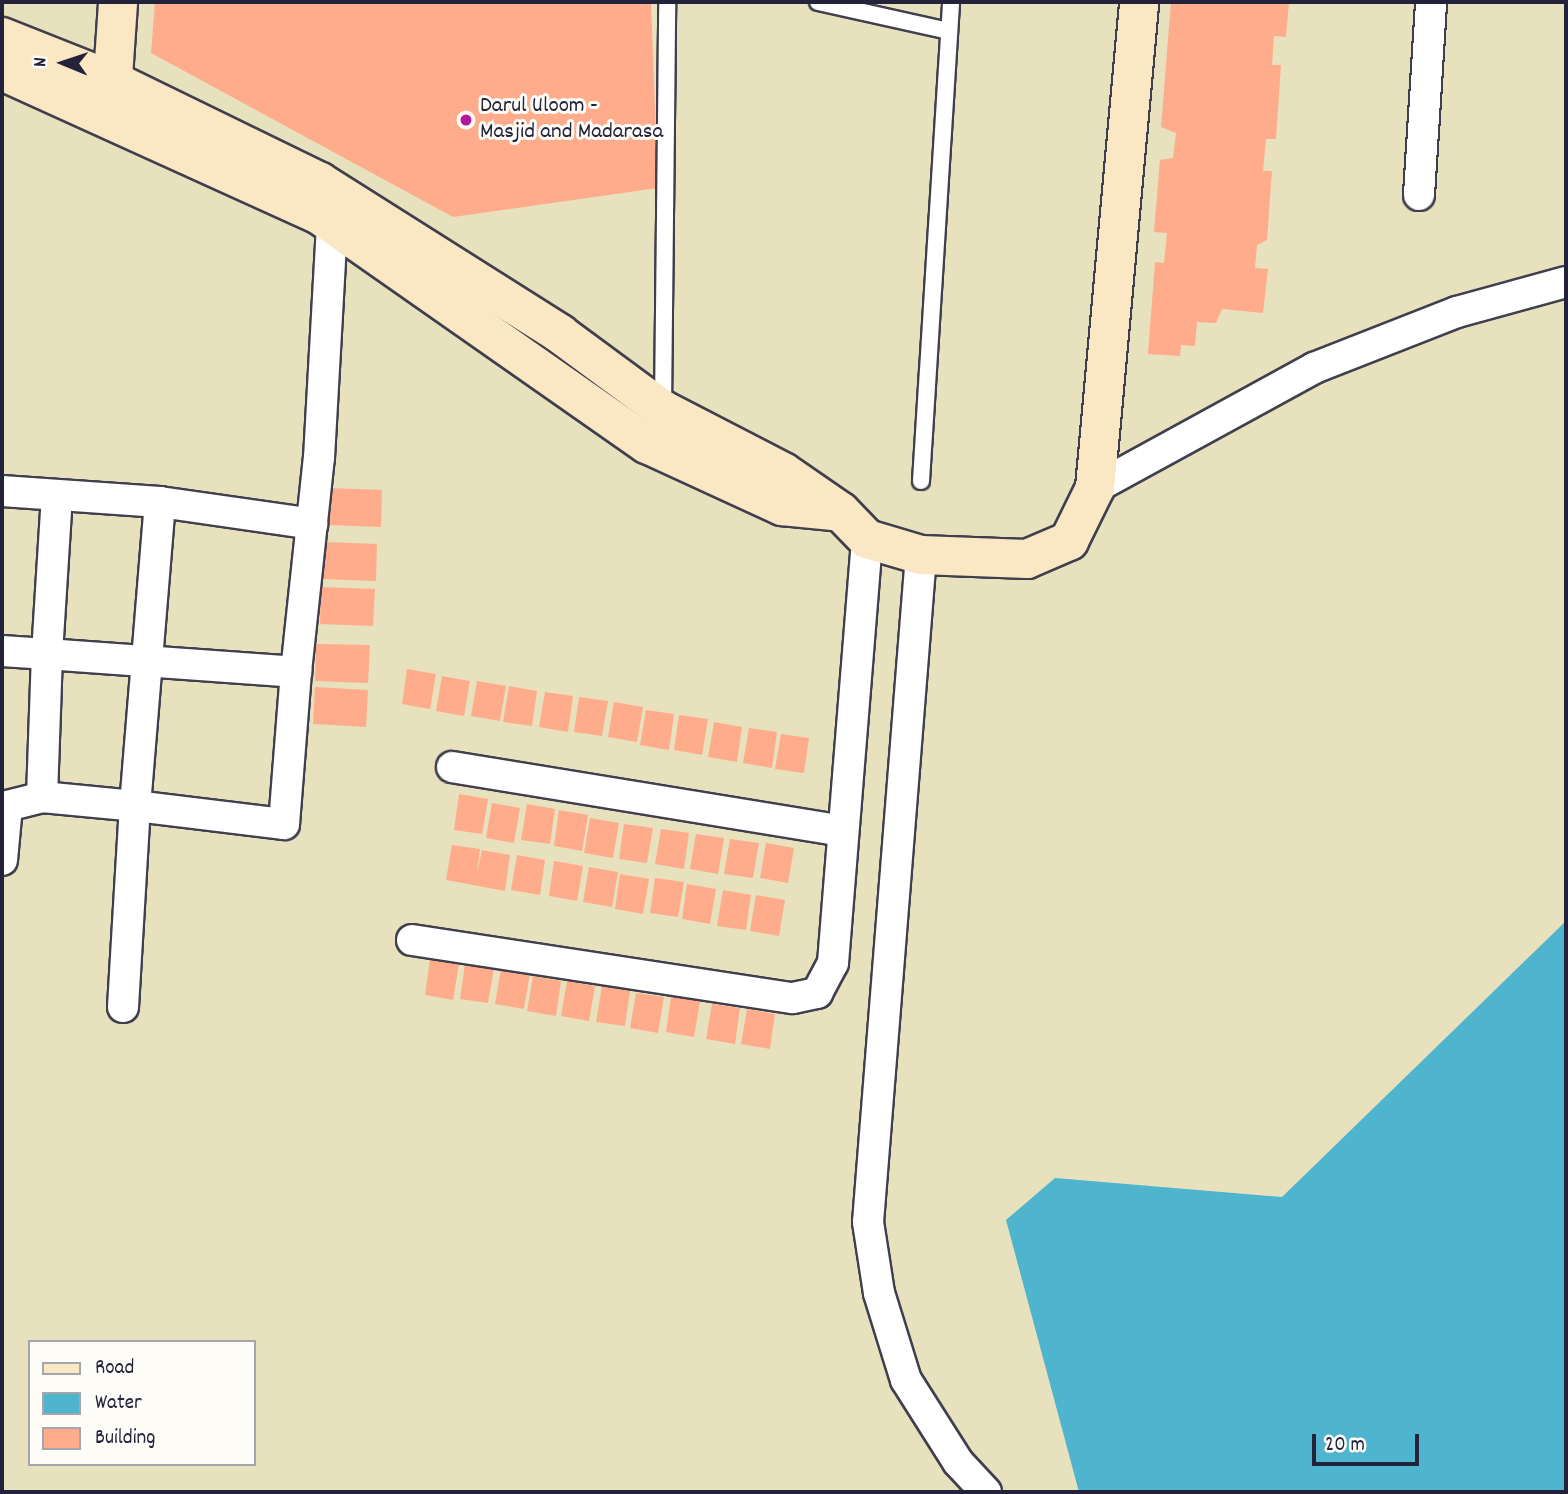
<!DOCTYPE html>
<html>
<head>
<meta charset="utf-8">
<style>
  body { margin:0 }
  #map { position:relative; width:1568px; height:1494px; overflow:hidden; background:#e8e1bd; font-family:Dekko,sans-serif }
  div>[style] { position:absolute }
  .water>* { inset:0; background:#4fb4ce }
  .building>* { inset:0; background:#feac8c }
  .roads { filter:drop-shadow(2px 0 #403f4e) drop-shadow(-2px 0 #403f4e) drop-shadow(0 2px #403f4e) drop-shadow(0 -2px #403f4e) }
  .lane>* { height:16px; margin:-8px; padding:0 8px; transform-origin:8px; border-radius:8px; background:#fff }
  .street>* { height:30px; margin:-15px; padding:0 15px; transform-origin:15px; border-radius:15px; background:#fff }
  .secondary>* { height:38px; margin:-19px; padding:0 19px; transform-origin:19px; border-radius:19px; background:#fae7c3 }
  .dots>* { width:19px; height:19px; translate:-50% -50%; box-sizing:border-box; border:4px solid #fdfcf7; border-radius:50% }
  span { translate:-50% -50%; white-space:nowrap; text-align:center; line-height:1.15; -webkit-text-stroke:6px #fdfcf7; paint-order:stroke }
  .poi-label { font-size:23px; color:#22223b }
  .left { translate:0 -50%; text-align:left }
  .frame { position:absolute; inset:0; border:4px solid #22223b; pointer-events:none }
  .legend { position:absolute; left:28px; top:1340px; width:228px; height:126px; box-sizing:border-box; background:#fdfcf7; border:2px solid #a5a5ac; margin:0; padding:9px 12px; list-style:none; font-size:21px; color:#22223b }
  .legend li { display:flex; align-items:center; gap:14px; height:35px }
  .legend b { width:35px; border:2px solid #a5a5ac }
  .north { position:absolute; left:28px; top:28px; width:70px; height:70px; -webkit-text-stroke:5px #fdfcf7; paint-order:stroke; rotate:272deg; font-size:19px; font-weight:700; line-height:28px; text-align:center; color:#22223b }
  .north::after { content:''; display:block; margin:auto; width:24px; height:32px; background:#22223b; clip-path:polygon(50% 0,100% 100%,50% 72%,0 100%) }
  .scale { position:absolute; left:1312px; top:1434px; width:107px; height:32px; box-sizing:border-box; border:4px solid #22223b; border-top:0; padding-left:9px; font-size:21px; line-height:24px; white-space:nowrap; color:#22223b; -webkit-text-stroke:5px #fdfcf7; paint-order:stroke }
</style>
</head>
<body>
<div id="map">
  <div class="water">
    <i style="clip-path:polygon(1566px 921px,1566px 1492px,1079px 1492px,1006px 1220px,1055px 1178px,1282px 1197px)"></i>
  </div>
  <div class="building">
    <i style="clip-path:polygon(155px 2px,651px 2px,658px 188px,453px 217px,151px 53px)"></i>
    <i style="clip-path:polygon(1171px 2px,1289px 2px,1286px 37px,1274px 36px,1272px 65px,1281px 65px,1276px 139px,1266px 139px,1263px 171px,1272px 171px,1267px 240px,1257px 245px,1255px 268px,1268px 269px,1263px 313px,1222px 309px,1216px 323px,1197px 322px,1195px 346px,1181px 345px,1180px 356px,1148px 354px,1155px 262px,1164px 263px,1167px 233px,1154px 232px,1160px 160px,1173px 158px,1176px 133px,1161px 127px)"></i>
    <i style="clip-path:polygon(329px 488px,382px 490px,381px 527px,328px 525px)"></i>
    <i style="clip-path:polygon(325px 542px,377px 544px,376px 581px,323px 579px)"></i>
    <i style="clip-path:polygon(321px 587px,375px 589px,373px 626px,320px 624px)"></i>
    <i style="clip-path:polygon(316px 644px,370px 645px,368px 683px,315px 681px)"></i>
    <i style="clip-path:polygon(407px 669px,436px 674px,430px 709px,402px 704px)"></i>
    <i style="clip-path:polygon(442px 676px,470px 681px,464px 716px,436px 711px)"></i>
    <i style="clip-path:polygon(477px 681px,506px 686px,500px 721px,471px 716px)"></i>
    <i style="clip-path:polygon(509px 686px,537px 691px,532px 726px,503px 722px)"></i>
    <i style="clip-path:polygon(315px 687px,368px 690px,366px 727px,313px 724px)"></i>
    <i style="clip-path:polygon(545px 692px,573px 696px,568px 732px,539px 727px)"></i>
    <i style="clip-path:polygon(579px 697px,608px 701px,602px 736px,574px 732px)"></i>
    <i style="clip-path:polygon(614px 702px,643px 707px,637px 742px,608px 737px)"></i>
    <i style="clip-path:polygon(646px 710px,674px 714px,669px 750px,640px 745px)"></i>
    <i style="clip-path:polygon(679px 715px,708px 719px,702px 755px,674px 750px)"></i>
    <i style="clip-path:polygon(714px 722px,742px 727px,737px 762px,708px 757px)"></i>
    <i style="clip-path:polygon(749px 728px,777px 732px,772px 768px,743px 763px)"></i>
    <i style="clip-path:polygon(781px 734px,809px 738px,804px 773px,775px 769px)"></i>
    <i style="clip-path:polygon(459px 794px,488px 799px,482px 834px,454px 830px)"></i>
    <i style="clip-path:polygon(492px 803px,520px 808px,514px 843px,486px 838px)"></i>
    <i style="clip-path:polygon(527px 804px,555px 809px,550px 844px,521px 840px)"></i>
    <i style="clip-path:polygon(559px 810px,588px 815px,582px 851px,554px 846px)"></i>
    <i style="clip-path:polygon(590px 818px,619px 823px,613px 858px,584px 853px)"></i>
    <i style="clip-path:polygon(624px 824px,653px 828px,647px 863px,619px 859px)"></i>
    <i style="clip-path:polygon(661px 829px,689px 833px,684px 869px,655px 864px)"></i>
    <i style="clip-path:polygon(696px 834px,724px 838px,718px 874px,690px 869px)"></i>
    <i style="clip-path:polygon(730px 839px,759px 843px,753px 878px,724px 874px)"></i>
    <i style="clip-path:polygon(766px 843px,794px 848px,788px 883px,760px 878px)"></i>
    <i style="clip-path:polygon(452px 845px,480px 849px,477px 873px,482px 850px,510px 855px,505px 891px,446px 880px)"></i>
    <i style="clip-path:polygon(517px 855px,545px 860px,540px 895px,511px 890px)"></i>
    <i style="clip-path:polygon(554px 861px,583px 866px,577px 901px,549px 896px)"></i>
    <i style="clip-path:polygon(589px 867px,618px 872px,612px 907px,583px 902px)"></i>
    <i style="clip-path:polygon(620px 874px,649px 879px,643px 914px,615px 909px)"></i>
    <i style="clip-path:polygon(655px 878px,684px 882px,678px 917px,650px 913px)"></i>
    <i style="clip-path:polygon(687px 884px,716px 889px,710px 924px,682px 919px)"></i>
    <i style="clip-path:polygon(723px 890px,751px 895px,746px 930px,717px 926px)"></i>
    <i style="clip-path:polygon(756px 895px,785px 900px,779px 936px,750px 931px)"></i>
    <i style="clip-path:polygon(430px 959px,459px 964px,453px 1000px,425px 995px)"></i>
    <i style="clip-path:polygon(465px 964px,494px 968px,488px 1003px,460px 999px)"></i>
    <i style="clip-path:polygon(501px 969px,530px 973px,524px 1009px,495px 1004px)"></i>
    <i style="clip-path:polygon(533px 976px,561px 981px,556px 1016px,527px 1011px)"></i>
    <i style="clip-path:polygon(567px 981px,595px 986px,589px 1021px,561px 1016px)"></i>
    <i style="clip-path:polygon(602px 986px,630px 991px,625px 1026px,596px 1022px)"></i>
    <i style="clip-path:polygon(636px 993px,664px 997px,658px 1033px,630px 1028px)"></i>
    <i style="clip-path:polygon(671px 997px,700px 1001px,694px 1037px,666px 1032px)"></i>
    <i style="clip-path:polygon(712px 1004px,740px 1008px,735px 1044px,706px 1039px)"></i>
    <i style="clip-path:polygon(747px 1009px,775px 1014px,770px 1049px,741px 1044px)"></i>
  </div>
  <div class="roads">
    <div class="lane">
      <i style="left:818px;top:2px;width:134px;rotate:12.5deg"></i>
      <i style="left:663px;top:408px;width:406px;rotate:-89.4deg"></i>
      <i style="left:921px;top:481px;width:480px;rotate:-86.4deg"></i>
    </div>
    <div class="street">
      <i style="left:1419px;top:195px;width:193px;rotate:-86.4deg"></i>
      <i style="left:1095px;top:488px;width:250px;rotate:-28.7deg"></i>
      <i style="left:1314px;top:368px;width:154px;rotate:-21.4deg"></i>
      <i style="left:1457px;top:312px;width:113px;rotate:-15.4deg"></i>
      <i style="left:2px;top:491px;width:158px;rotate:4deg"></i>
      <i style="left:160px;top:502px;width:154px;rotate:8.2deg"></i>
      <i style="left:921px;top:555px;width:669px;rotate:94.54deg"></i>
      <i style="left:868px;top:1222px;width:72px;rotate:81.2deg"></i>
      <i style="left:879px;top:1293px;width:91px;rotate:72.8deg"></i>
      <i style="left:906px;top:1380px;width:97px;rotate:57.6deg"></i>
      <i style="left:958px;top:1462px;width:41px;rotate:47deg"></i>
      <i style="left:2px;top:651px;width:45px;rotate:3.8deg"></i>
      <i style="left:47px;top:654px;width:157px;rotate:-86.4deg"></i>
      <i style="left:452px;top:767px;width:396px;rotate:9.3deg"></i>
      <i style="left:42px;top:797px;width:93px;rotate:5.5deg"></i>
      <i style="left:135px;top:806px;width:305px;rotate:-85.3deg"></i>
      <i style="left:2px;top:860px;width:54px;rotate:-84.7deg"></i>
      <i style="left:7px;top:806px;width:36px;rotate:-14deg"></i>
      <i style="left:42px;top:797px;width:143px;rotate:-88deg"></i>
      <i style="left:47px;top:654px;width:250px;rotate:4.1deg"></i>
      <i style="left:296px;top:672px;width:215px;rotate:-83.9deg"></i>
      <i style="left:319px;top:458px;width:235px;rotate:-86.8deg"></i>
      <i style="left:412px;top:940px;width:385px;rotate:8.7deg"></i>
      <i style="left:793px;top:998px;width:25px;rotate:-12deg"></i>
      <i style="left:817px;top:993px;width:34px;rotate:-62deg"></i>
      <i style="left:833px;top:963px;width:425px;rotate:-85.4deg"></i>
      <i style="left:123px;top:1007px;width:201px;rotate:-86.6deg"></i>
      <i style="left:135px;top:806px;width:150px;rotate:6.9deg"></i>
      <i style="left:284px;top:824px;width:152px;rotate:-85.5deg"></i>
    </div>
    <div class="secondary">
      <i style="left:2px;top:37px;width:119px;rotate:21.6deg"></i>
      <i style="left:113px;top:81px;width:230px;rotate:26deg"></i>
      <i style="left:320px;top:182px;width:284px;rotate:32.3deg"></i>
      <i style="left:560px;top:334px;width:128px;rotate:36.4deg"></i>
      <i style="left:663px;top:410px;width:135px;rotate:27.3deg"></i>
      <i style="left:783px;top:472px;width:70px;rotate:34.6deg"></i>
      <i style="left:841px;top:512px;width:37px;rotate:46deg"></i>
      <i style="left:867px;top:539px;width:56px;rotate:16.5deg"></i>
      <i style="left:921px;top:555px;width:106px;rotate:2.2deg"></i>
      <i style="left:1027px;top:559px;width:46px;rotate:-23.2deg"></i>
      <i style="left:1069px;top:541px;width:59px;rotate:-63.9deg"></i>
      <i style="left:1095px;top:488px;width:488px;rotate:-84.8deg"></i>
      <i style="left:2px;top:71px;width:350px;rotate:24.4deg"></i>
      <i style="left:321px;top:216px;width:398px;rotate:35deg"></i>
      <i style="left:647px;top:444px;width:149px;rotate:24.7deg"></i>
      <i style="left:782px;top:506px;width:59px;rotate:5.8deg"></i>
      <i style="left:111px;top:106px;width:104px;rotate:-86.1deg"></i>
    </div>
  </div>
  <div class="dots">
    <i style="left:466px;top:120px;background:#b5179e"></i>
  </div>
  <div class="poi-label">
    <span class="left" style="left:480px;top:120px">Darul Uloom -<br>Masjid and Madarasa</span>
  </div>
  <div class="frame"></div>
  <ul class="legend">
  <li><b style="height:9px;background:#fae7c3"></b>Road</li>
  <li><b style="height:19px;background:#4fb4ce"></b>Water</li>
  <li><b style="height:19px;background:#feac8c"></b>Building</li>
  </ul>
  <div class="north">N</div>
  <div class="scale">20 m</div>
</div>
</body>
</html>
